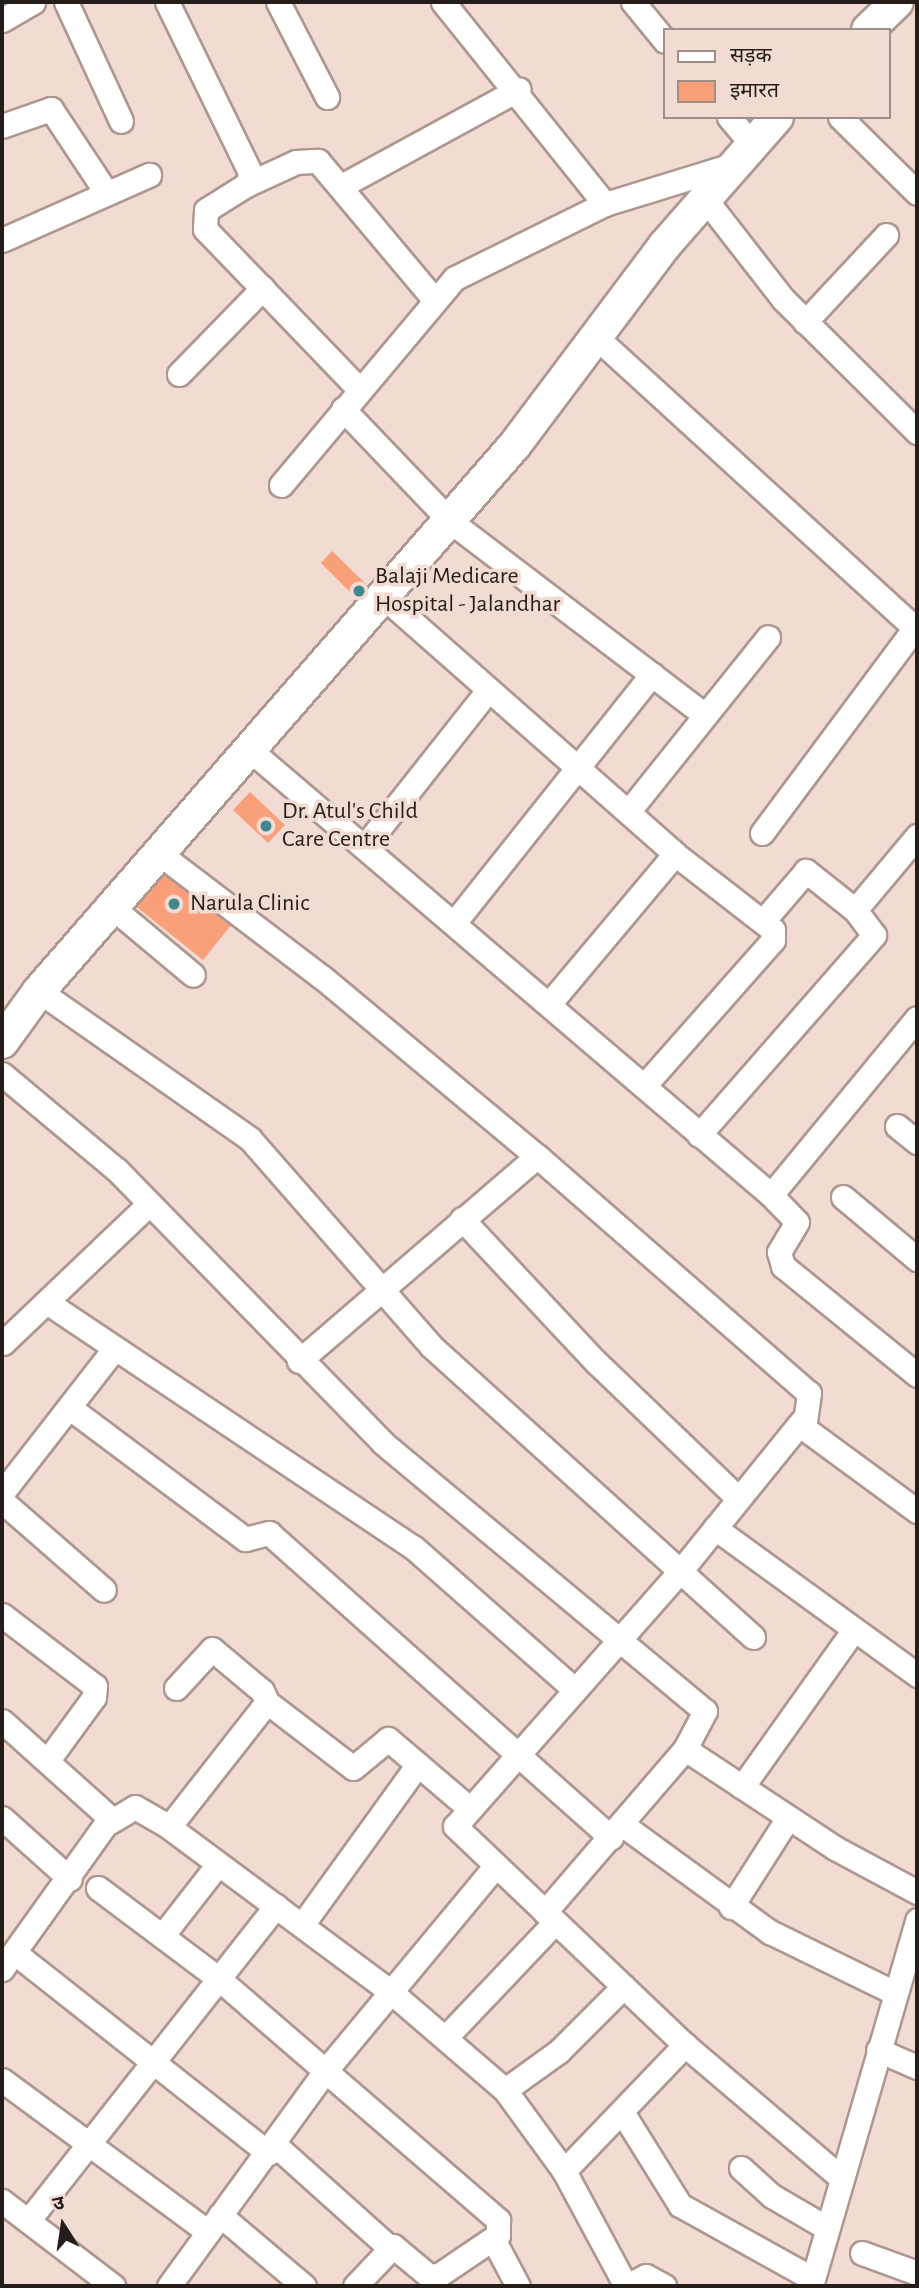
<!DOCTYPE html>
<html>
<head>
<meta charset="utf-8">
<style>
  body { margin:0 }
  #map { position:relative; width:919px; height:2288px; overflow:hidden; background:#f2dbd2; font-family:"Alegreya Sans","Noto Sans Devanagari",sans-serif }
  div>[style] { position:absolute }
  .building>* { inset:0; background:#f99f7a }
  .roads { filter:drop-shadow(2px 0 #ad978f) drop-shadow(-2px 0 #ad978f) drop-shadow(0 2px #ad978f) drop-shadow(0 -2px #ad978f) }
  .street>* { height:23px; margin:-11.5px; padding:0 11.5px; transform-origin:11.5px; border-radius:11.5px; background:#fff }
  .secondary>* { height:32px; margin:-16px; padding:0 16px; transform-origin:16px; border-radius:16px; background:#fff }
  .dots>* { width:19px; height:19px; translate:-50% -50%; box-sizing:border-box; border:4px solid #f2dbd2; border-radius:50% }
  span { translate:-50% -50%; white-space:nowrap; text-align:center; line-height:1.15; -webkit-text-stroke:7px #f2dbd2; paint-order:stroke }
  .poi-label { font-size:24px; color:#251d1a }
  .left { translate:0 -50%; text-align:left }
  .frame { position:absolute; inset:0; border:4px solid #251d1a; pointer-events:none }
  .legend { position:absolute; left:663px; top:28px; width:228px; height:91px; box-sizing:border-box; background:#f2dbd2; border:2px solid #a08f88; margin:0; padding:9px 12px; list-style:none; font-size:21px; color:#251d1a }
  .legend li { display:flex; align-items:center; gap:14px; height:35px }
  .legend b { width:35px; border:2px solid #a08f88 }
  .north { position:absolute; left:28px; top:2190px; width:70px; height:70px; -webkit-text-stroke:5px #f2dbd2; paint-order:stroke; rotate:348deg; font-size:19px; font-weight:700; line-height:28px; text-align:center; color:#251d1a }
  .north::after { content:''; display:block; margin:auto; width:24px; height:32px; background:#251d1a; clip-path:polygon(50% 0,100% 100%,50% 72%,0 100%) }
</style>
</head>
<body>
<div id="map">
  <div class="building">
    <i style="clip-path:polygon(332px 551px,375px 593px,363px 605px,321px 563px)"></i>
    <i style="clip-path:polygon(250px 792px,285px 825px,268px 843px,233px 810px)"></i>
    <i style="clip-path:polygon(166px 863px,236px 919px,203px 960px,133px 904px)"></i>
  </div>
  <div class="roads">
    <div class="street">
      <i style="left:66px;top:2px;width:131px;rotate:65.2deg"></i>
      <i style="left:167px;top:2px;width:191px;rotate:64deg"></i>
      <i style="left:251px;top:174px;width:12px;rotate:114deg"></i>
      <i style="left:246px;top:185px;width:47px;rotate:148deg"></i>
      <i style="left:206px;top:210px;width:19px;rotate:93deg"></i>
      <i style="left:205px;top:229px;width:222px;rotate:46.1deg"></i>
      <i style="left:278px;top:2px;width:107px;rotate:62.7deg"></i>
      <i style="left:443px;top:2px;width:259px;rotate:51.3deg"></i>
      <i style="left:633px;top:2px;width:50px;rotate:50.6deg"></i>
      <i style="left:2px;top:20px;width:36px;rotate:-30deg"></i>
      <i style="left:729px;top:117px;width:33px;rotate:50deg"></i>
      <i style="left:840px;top:117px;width:108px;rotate:44.6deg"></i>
      <i style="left:2px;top:126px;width:52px;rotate:-19.1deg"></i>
      <i style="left:51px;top:109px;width:100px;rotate:56.5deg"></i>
      <i style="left:246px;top:185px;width:55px;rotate:-24.7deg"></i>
      <i style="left:296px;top:162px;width:22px;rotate:-3deg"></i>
      <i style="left:318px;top:161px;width:180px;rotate:50deg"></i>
      <i style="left:343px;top:185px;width:200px;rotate:-28.6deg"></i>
      <i style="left:706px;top:200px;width:125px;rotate:52.1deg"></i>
      <i style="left:783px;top:299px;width:189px;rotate:44.8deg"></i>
      <i style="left:2px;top:240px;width:161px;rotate:-23.9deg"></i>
      <i style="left:805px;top:322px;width:119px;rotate:-47deg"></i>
      <i style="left:596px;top:337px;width:435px;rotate:42.4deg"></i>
      <i style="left:179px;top:374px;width:120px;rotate:-45.7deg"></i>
      <i style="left:343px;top:409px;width:155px;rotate:46.3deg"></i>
      <i style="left:450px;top:521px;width:320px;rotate:37.3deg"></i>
      <i style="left:281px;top:485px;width:270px;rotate:-50deg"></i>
      <i style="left:455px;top:278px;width:167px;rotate:-26.3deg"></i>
      <i style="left:605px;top:204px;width:136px;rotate:-17.1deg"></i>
      <i style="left:385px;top:598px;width:387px;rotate:41.4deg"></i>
      <i style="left:675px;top:854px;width:124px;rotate:37.8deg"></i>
      <i style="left:773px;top:930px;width:10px;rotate:90deg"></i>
      <i style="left:773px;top:940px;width:195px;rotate:131.5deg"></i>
      <i style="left:250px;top:750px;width:685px;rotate:40.5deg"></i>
      <i style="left:771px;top:1195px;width:37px;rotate:46deg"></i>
      <i style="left:797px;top:1222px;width:35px;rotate:121deg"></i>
      <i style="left:779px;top:1252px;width:15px;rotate:74deg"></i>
      <i style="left:783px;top:1266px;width:173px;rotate:39.1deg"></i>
      <i style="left:628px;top:812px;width:224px;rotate:-51.3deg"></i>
      <i style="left:762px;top:833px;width:256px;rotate:-53.3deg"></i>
      <i style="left:365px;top:846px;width:199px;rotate:-51.7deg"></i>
      <i style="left:160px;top:854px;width:205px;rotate:37.3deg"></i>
      <i style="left:323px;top:978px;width:278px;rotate:39.8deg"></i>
      <i style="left:537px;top:1156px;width:361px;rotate:41.1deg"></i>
      <i style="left:809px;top:1393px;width:35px;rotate:98deg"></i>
      <i style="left:804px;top:1428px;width:140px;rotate:36.3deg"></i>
      <i style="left:113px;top:908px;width:104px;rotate:39.9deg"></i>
      <i style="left:855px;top:910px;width:97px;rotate:-50deg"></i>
      <i style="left:454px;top:923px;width:318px;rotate:-51.5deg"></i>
      <i style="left:39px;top:991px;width:258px;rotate:35deg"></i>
      <i style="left:250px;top:1139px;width:275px;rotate:48.8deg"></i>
      <i style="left:431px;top:1346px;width:434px;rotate:42.1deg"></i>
      <i style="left:549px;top:1004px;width:196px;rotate:-50deg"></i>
      <i style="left:2px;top:1074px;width:150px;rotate:39.9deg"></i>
      <i style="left:117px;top:1170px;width:381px;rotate:45.7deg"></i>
      <i style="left:383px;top:1443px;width:419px;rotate:39.8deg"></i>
      <i style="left:705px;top:1711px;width:43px;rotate:117.8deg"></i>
      <i style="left:685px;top:1749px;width:215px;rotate:130.7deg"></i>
      <i style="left:897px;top:1126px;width:26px;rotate:39deg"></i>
      <i style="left:699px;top:1135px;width:266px;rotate:-48.8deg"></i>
      <i style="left:874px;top:935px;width:31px;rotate:-127deg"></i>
      <i style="left:855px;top:910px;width:63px;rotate:-141.5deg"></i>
      <i style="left:806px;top:871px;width:65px;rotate:130.6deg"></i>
      <i style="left:771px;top:1195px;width:229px;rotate:-50.5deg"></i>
      <i style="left:843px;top:1197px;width:97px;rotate:40deg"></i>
      <i style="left:462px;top:1219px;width:196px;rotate:46.9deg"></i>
      <i style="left:596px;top:1362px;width:197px;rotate:43.8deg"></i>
      <i style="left:48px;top:1303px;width:439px;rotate:33.8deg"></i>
      <i style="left:413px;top:1547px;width:216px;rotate:41.4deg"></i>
      <i style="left:3px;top:1343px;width:202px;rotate:-43.6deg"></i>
      <i style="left:299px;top:1361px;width:314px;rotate:-40.7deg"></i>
      <i style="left:70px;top:1408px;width:219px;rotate:36.8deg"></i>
      <i style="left:245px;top:1539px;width:25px;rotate:-14deg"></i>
      <i style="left:269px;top:1533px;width:458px;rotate:41.7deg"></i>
      <i style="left:801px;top:1422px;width:191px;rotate:129deg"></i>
      <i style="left:681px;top:1570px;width:341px;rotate:131.4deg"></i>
      <i style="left:455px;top:1826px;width:318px;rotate:43.6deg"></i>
      <i style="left:685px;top:2045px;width:202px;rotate:40.4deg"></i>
      <i style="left:2px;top:1493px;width:182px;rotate:-52.1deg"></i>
      <i style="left:2px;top:1501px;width:135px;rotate:41.1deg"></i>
      <i style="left:715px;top:1528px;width:250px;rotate:36deg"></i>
      <i style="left:2px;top:1615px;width:117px;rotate:37.4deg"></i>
      <i style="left:95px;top:1686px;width:11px;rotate:95deg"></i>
      <i style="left:94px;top:1697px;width:78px;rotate:126.1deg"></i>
      <i style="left:267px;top:1702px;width:108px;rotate:37.5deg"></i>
      <i style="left:353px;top:1768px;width:45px;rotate:-39.6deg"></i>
      <i style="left:388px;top:1739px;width:106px;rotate:40.4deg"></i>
      <i style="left:2px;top:1721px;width:145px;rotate:41.9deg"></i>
      <i style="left:110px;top:1818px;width:186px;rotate:125.6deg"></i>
      <i style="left:685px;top:1749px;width:180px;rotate:33.4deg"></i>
      <i style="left:835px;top:1848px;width:93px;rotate:28.2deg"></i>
      <i style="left:742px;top:1787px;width:191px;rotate:-54.6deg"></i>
      <i style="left:2px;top:1818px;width:91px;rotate:41.9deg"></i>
      <i style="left:110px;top:1822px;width:29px;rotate:-31deg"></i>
      <i style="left:135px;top:1807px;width:39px;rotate:30deg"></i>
      <i style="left:169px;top:1827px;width:277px;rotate:36.6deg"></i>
      <i style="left:391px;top:1992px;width:150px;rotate:40.7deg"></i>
      <i style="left:505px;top:2090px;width:100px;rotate:53.9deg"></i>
      <i style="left:564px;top:2171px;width:131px;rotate:61.7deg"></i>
      <i style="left:623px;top:1825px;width:182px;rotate:36.1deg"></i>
      <i style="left:770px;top:1932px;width:139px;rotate:26deg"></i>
      <i style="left:169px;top:1827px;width:159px;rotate:-51.9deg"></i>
      <i style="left:267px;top:1702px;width:12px;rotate:-114deg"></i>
      <i style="left:262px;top:1691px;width:65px;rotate:-140deg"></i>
      <i style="left:212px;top:1649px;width:53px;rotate:132.7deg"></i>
      <i style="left:98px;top:1888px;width:151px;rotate:36.9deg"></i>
      <i style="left:219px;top:1979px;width:369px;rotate:40.8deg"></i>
      <i style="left:498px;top:2220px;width:15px;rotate:90deg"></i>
      <i style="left:498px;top:2235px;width:71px;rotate:145.9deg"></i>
      <i style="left:439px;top:2275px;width:10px;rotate:174deg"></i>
      <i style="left:429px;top:2276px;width:47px;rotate:-140.2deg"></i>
      <i style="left:393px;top:2246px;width:55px;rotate:133.5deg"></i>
      <i style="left:731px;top:1907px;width:106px;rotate:-57.4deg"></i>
      <i style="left:302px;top:1925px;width:198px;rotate:-54.2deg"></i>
      <i style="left:162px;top:1936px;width:91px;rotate:-52.1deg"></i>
      <i style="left:15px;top:1953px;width:323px;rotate:38.3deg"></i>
      <i style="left:446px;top:2037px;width:158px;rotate:-46.5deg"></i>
      <i style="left:878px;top:2050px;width:43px;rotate:23.6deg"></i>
      <i style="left:2px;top:2080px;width:256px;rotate:36.4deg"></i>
      <i style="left:505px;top:2090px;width:67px;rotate:-35.8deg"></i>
      <i style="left:559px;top:2051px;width:91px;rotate:-45deg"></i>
      <i style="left:624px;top:2115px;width:106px;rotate:58.1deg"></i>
      <i style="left:680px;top:2205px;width:152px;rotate:29.1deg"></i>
      <i style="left:274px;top:2144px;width:156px;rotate:41.9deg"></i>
      <i style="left:741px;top:2168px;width:42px;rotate:42.1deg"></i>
      <i style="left:772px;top:2196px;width:64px;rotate:30.2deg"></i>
      <i style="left:564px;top:2171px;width:175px;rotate:-46.2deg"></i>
      <i style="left:2px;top:2201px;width:140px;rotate:37.4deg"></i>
      <i style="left:220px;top:2215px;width:110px;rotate:40.2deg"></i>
      <i style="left:28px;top:2221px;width:401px;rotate:-51.8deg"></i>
      <i style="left:493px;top:2239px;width:53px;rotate:62deg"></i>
      <i style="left:862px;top:2253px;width:59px;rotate:20deg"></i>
      <i style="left:169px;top:2286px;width:267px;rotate:-54deg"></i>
      <i style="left:326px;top:2070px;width:263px;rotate:-50.3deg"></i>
      <i style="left:627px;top:2286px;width:21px;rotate:-28deg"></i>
      <i style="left:646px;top:2276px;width:21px;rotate:29deg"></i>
      <i style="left:811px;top:2286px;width:381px;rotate:-73.8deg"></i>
    </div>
    <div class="secondary">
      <i style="left:868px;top:30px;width:40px;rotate:-44deg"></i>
      <i style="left:2px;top:1042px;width:63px;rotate:-54deg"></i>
      <i style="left:39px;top:991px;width:723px;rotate:-48.93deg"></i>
      <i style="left:514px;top:446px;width:251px;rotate:-53.1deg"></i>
      <i style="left:665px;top:245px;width:170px;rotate:-48.8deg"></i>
    </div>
  </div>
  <div class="dots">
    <i style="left:359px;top:591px;background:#408790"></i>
    <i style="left:266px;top:826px;background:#408790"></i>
    <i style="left:174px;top:904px;background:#408790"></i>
  </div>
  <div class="poi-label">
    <span class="left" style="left:375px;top:591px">Balaji Medicare<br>Hospital - Jalandhar</span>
    <span class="left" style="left:282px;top:826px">Dr. Atul's Child<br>Care Centre</span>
    <span class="left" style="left:190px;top:904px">Narula Clinic</span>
  </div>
  <div class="frame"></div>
  <ul class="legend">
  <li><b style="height:9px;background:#fff"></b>सड़क</li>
  <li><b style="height:19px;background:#f99f7a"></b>इमारत</li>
  </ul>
  <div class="north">उ</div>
</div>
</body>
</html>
